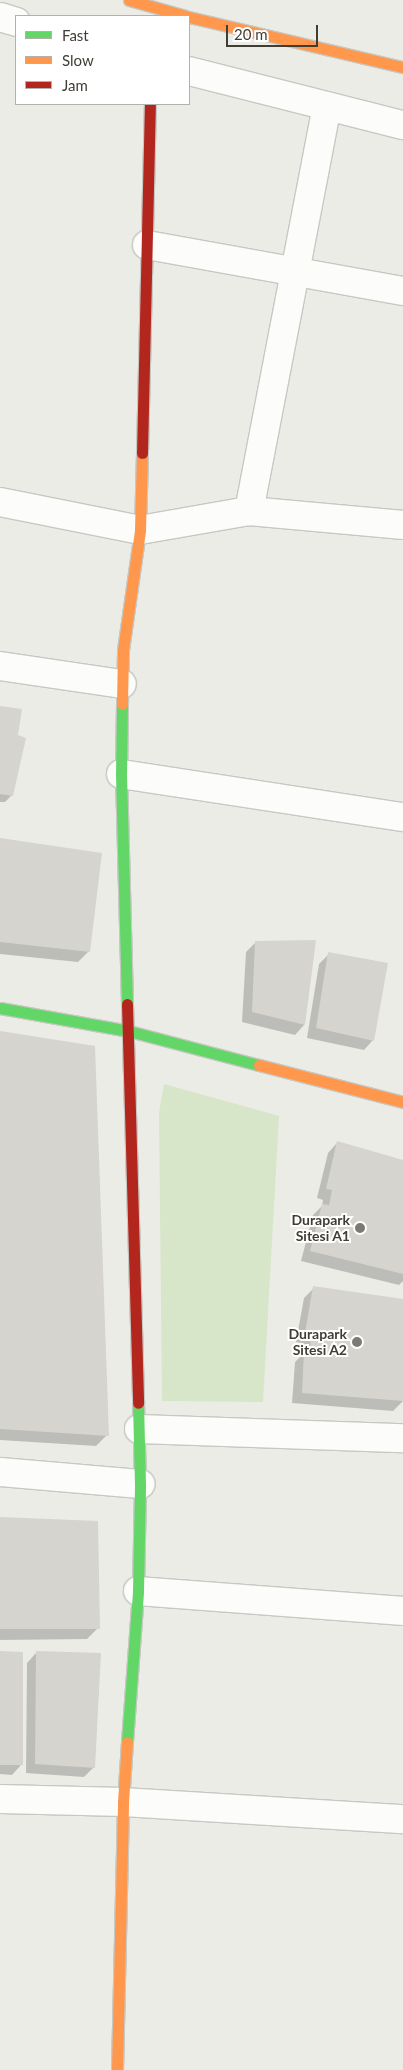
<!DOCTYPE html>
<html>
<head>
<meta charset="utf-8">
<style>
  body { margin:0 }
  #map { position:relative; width:403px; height:2070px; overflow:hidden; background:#ecece7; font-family:Lato,sans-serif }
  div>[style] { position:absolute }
  .green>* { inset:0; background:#d7e5c9 }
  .shadow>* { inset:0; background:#0003 }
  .building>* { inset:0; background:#d5d4cf }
  .roads { filter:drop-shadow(1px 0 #c8c8c3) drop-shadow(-1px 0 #c8c8c3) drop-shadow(0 1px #c8c8c3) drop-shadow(0 -1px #c8c8c3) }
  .street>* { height:28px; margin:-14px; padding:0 14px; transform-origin:14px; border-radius:14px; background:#fcfcfb }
  .fast>* { height:11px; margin:-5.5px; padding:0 5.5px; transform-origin:5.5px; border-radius:5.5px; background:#63d668 }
  .slow>* { height:11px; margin:-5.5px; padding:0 5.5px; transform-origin:5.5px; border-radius:5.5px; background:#ff974d }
  .jam>* { height:11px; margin:-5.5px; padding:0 5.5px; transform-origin:5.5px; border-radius:5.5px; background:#b3261e }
  .dots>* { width:14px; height:14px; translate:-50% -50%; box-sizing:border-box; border:2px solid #fff; border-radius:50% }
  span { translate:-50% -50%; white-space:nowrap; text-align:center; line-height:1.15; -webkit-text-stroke:4px #fff; paint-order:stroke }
  .poi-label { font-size:14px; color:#403d34; font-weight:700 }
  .right { translate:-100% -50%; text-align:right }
  .legend { position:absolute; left:15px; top:15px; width:175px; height:90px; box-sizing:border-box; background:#fff; border:1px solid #b3b1ae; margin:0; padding:6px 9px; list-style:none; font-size:15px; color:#403d34 }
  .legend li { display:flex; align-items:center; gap:10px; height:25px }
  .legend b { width:25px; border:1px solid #b3b1ae }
  .scale { position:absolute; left:226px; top:25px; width:92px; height:22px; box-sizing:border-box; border:2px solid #403d34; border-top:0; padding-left:6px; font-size:15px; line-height:18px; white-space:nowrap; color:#403d34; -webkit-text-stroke:4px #fff; paint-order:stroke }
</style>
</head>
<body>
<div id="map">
  <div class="green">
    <i style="clip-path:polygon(164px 1084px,279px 1116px,263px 1402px,162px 1401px,159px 1113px)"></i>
  </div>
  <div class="shadow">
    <i style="clip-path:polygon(0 708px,12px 795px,5px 802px,0 802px)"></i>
    <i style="clip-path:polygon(0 840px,89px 951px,78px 962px,0 954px)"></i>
    <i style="clip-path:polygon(256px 942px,314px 942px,304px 1025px,295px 1035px,242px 1022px,246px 952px)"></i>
    <i style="clip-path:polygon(329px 954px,373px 1040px,364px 1050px,307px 1038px,319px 964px)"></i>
    <i style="clip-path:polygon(0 1032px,107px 1435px,96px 1446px,0 1440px)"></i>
    <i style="clip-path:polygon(337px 1143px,403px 1161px,403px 1281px,399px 1285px,301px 1261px,313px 1215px,322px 1206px,323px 1200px,317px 1198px,328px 1153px)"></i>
    <i style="clip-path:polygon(314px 1288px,403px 1300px,403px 1401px,393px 1411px,292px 1403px,295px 1362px,301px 1356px,302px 1343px,296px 1342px,304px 1298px)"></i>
    <i style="clip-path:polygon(0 1518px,98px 1628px,87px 1639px,0 1640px)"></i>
    <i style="clip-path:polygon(0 1653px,21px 1765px,12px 1775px,0 1774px)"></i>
    <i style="clip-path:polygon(36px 1653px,94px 1767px,84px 1777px,26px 1773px,27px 1663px)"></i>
  </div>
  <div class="building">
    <i style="clip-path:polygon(0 706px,22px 709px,18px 735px,26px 738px,13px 796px,0 794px)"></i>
    <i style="clip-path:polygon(0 838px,102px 853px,90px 952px,0 942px)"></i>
    <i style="clip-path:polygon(316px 940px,305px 1025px,252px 1012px,255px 941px)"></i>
    <i style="clip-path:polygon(328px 952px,388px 963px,374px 1041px,316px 1028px)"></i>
    <i style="clip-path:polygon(0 1031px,95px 1046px,109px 1436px,0 1429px)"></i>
    <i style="clip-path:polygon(337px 1141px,403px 1160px,403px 1274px,310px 1251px,322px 1204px,329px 1205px,332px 1190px,326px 1189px)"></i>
    <i style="clip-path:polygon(313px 1286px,403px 1299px,403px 1401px,302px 1393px,304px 1351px,310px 1351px,311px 1334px,305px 1333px)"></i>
    <i style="clip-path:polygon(0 1517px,98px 1521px,100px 1629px,0 1629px)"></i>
    <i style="clip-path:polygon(0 1651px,23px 1652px,23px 1765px,0 1765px)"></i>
    <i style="clip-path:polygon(36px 1651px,101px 1653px,95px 1768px,35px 1764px)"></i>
  </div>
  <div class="roads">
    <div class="street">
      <i style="left:0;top:17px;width:17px;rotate:17deg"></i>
      <i style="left:189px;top:71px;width:221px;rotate:14.2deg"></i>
      <i style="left:147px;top:245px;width:260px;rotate:10.2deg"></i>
      <i style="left:0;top:502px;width:143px;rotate:11.3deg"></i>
      <i style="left:140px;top:530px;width:111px;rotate:-9.9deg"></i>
      <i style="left:249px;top:511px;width:155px;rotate:5.2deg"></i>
      <i style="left:249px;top:511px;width:412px;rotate:-79.1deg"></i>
      <i style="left:0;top:666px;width:123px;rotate:8.4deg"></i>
      <i style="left:121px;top:774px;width:285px;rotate:8.7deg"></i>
      <i style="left:139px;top:1429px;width:264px;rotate:2deg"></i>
      <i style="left:0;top:1472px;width:141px;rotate:4.9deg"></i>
      <i style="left:138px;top:1591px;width:266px;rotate:4.3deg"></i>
      <i style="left:0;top:1799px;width:123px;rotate:1.4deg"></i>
      <i style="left:123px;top:1802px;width:281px;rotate:3.5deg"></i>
    </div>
    <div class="fast">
      <i style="left:122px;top:704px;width:70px;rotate:90.8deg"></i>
      <i style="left:121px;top:774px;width:230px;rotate:88.5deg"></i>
      <i style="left:0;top:1008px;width:131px;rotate:10.1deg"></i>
      <i style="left:129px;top:1031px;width:134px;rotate:14.7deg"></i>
      <i style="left:127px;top:1742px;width:151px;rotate:-85.8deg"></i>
      <i style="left:138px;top:1591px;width:107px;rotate:-88.9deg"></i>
      <i style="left:140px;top:1484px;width:81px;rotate:-91.4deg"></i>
    </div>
    <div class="slow">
      <i style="left:129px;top:0;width:59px;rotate:15.7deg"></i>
      <i style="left:189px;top:17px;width:220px;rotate:13.2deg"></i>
      <i style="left:122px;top:704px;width:54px;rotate:-88.9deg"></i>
      <i style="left:123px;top:650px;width:121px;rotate:-81.9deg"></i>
      <i style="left:140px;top:530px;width:77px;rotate:-88.5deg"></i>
      <i style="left:259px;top:1065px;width:149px;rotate:14.4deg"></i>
      <i style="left:117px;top:2070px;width:268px;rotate:-88.7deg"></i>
      <i style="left:123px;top:1802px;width:60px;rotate:-86.2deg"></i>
    </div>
    <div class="jam">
      <i style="left:142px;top:453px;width:349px;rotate:-88.7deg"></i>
      <i style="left:127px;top:1004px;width:399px;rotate:88.4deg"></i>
    </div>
  </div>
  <div class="dots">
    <i style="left:360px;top:1228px;background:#7c7a73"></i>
    <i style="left:357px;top:1342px;background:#7c7a73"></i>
  </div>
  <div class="poi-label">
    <span class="right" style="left:350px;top:1228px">Durapark<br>Sitesi A1</span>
    <span class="right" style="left:347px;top:1342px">Durapark<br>Sitesi A2</span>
  </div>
  <ul class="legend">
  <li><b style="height:6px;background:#63d668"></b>Fast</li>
  <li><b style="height:6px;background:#ff974d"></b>Slow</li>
  <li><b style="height:6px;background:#b3261e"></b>Jam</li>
  </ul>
  <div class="scale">20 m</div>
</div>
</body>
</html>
